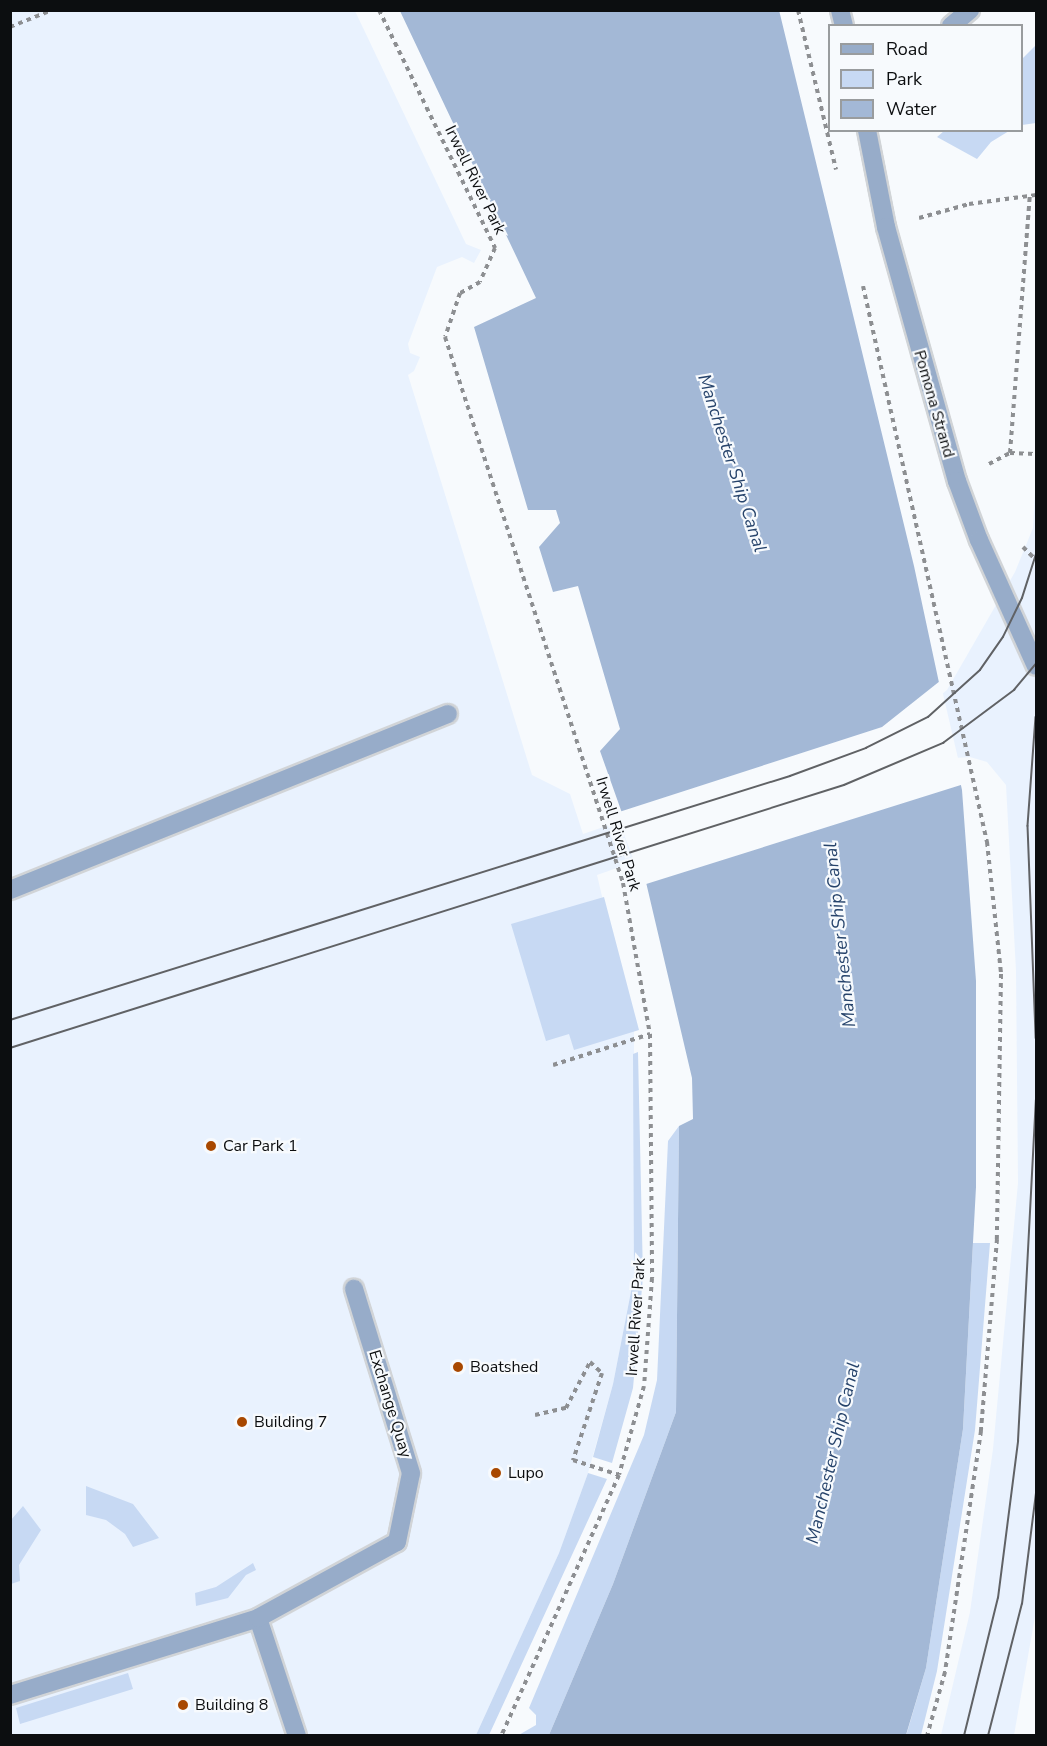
<!DOCTYPE html>
<html>
<head>
<meta charset="utf-8">
<style>
  body { margin:0 }
  #map { position:relative; width:1047px; height:1746px; overflow:hidden; background:#f7fafd; font-family:"Nunito Sans",sans-serif }
  div>[style] { position:absolute }
  .built>* { inset:0; background:#e9f2fe }
  .green>* { inset:0; background:#c7d9f3 }
  .water>* { inset:0; background:#a3b8d6 }
  .pier>* { inset:0; background:#f7fafd }
  .path>* { height:4px; margin-top:-2px; transform-origin:0; background:repeating-linear-gradient(90deg,#8d8f92 0 4.5px,transparent 0 9px) }
  .roads { filter:drop-shadow(2px 0 #d1d4d7) drop-shadow(-2px 0 #d1d4d7) drop-shadow(0 2px #d1d4d7) drop-shadow(0 -2px #d1d4d7) }
  .service>* { height:18px; margin:-9px; padding:0 9px; transform-origin:9px; border-radius:9px; background:#97acc9 }
  .minor>* { height:18px; margin:-9px; padding:0 9px; transform-origin:9px; border-radius:9px; background:#97acc9 }
  .tram>* { height:1.5px; margin:-0.75px; padding:0 0.75px; transform-origin:0.75px; border-radius:0.75px; background:#606265 }
  .dots>* { width:16px; height:16px; translate:-50% -50%; box-sizing:border-box; border:3px solid #f7fafd; border-radius:50% }
  span { translate:-50% -50%; white-space:nowrap; text-align:center; line-height:1.15; -webkit-text-stroke:4.5px #f7fafd; paint-order:stroke }
  .street-label { font-size:16px; color:#0c0e10 }
  .poi-label { font-size:16px; color:#0c0e10 }
  .left { translate:0 -50%; text-align:left }
  .water-label { font-size:18px; color:#26436b; font-style:italic }
  .frame { position:absolute; inset:0; border:12px solid #0c0e10; pointer-events:none }
  .legend { position:absolute; left:828px; top:24px; width:195px; height:108px; box-sizing:border-box; background:#f7fafd; border:2px solid #999c9e; margin:0; padding:8px 10px; list-style:none; font-size:18px; color:#0c0e10 }
  .legend li { display:flex; align-items:center; gap:12px; height:30px }
  .legend b { width:30px; border:2px solid #999c9e }
</style>
</head>
<body>
<div id="map">
  <div class="built">
    <i style="clip-path:polygon(11px 11px,355px 11px,466px 244px,481px 250px,474px 263px,462px 257px,437px 267px,408px 344px,410px 353px,420px 357px,414px 371px,408px 375px,532px 775px,570px 794px,583px 834px,788px 764px,926px 707px,947px 690px,1015px 572px,1033px 528px,1036px 474px,1036px 1611px,1014px 1735px,941px 1735px,970px 1612px,993px 1449px,1018px 1183px,1016px 971px,1006px 785px,987px 762px,970px 757px,924px 760px,597px 875px,634px 1032px,634px 1276px,613px 1384px,588px 1473px,559px 1553px,476px 1735px,11px 1736px)"></i>
  </div>
  <div class="green">
    <i style="clip-path:polygon(1036px 45px,1036px 123px,1022px 125px,1022px 59px)"></i>
    <i style="clip-path:polygon(944px 131px,944px 130px,1009px 131px,991px 142px,977px 159px,937px 137px)"></i>
    <i style="clip-path:polygon(604px 897px,639px 1030px,574px 1050px,569px 1034px,546px 1041px,511px 924px)"></i>
    <i style="clip-path:polygon(638px 1052px,643px 1277px,633px 1388px,612px 1463px,593px 1457px,613px 1384px,634px 1276px,633px 1054px)"></i>
    <i style="clip-path:polygon(679px 1126px,676px 1412px,613px 1584px,549px 1735px,517px 1736px,536px 1725px,536px 1715px,529px 1708px,644px 1435px,657px 1380px,668px 1141px)"></i>
    <i style="clip-path:polygon(973px 1243px,990px 1243px,975px 1430px,937px 1671px,921px 1735px,906px 1736px,926px 1668px,963px 1429px)"></i>
    <i style="clip-path:polygon(588px 1473px,607px 1479px,489px 1735px,476px 1735px,559px 1553px)"></i>
    <i style="clip-path:polygon(86px 1486px,133px 1504px,159px 1538px,133px 1547px,125px 1534px,106px 1520px,86px 1515px)"></i>
    <i style="clip-path:polygon(23px 1506px,41px 1530px,19px 1565px,20px 1581px,11px 1584px,11px 1520px)"></i>
    <i style="clip-path:polygon(253px 1563px,256px 1570px,246px 1575px,228px 1598px,196px 1606px,195px 1593px,216px 1587px)"></i>
    <i style="clip-path:polygon(128px 1673px,133px 1689px,20px 1724px,16px 1708px)"></i>
  </div>
  <div class="water">
    <i style="clip-path:polygon(779px 10px,914px 566px,962px 790px,976px 981px,976px 1187px,963px 1429px,926px 1668px,906px 1735px,549px 1735px,613px 1584px,676px 1412px,679px 1126px,693px 1119px,692px 1078px,645px 878px,600px 751px,620px 729px,578px 586px,553px 592px,539px 547px,560px 523px,556px 510px,528px 510px,474px 327px,536px 298px,400px 11px)"></i>
  </div>
  <div class="pier">
    <i style="clip-path:polygon(940px 681px,964px 784px,643px 885px,616px 813px,882px 727px)"></i>
  </div>
  <div class="path">
    <i style="left:379px;top:10px;width:265px;rotate:64deg"></i>
    <i style="left:495px;top:248px;width:37px;rotate:114deg"></i>
    <i style="left:480px;top:282px;width:23px;rotate:151deg"></i>
    <i style="left:460px;top:293px;width:46px;rotate:108.8deg"></i>
    <i style="left:445px;top:337px;width:574px;rotate:71.94deg"></i>
    <i style="left:623px;top:883px;width:153px;rotate:79.9deg"></i>
    <i style="left:650px;top:1034px;width:244px;rotate:89.5deg"></i>
    <i style="left:652px;top:1278px;width:108px;rotate:94.2deg"></i>
    <i style="left:644px;top:1386px;width:92px;rotate:105.7deg"></i>
    <i style="left:619px;top:1475px;width:286px;rotate:114.3deg"></i>
    <i style="left:798px;top:10px;width:164px;rotate:76.6deg"></i>
    <i style="left:10px;top:27px;width:45px;rotate:-22deg"></i>
    <i style="left:919px;top:218px;width:52px;rotate:-15.6deg"></i>
    <i style="left:969px;top:204px;width:68px;rotate:-7.7deg"></i>
    <i style="left:863px;top:286px;width:570px;rotate:77.43deg"></i>
    <i style="left:987px;top:842px;width:133px;rotate:83.9deg"></i>
    <i style="left:1001px;top:974px;width:265px;rotate:90.9deg"></i>
    <i style="left:997px;top:1239px;width:193px;rotate:94.8deg"></i>
    <i style="left:981px;top:1431px;width:244px;rotate:98.5deg"></i>
    <i style="left:945px;top:1672px;width:66px;rotate:105.7deg"></i>
    <i style="left:1010px;top:453px;width:258px;rotate:-85.6deg"></i>
    <i style="left:989px;top:464px;width:24px;rotate:-28deg"></i>
    <i style="left:1010px;top:453px;width:26px;rotate:2deg"></i>
    <i style="left:1023px;top:547px;width:18px;rotate:45deg"></i>
    <i style="left:553px;top:1065px;width:102px;rotate:-17.7deg"></i>
    <i style="left:535px;top:1415px;width:32px;rotate:-13deg"></i>
    <i style="left:566px;top:1408px;width:52px;rotate:-62.4deg"></i>
    <i style="left:590px;top:1362px;width:16px;rotate:43deg"></i>
    <i style="left:602px;top:1373px;width:92px;rotate:108.4deg"></i>
    <i style="left:573px;top:1460px;width:48px;rotate:18.1deg"></i>
  </div>
  <div class="roads">
    <div class="service">
      <i style="left:951px;top:26px;width:25px;rotate:-40deg"></i>
      <i style="left:10px;top:890px;width:472px;rotate:-21.9deg"></i>
      <i style="left:258px;top:1618px;width:124px;rotate:71.7deg"></i>
      <i style="left:10px;top:1695px;width:260px;rotate:-17.2deg"></i>
      <i style="left:258px;top:1618px;width:158px;rotate:-28.7deg"></i>
      <i style="left:397px;top:1542px;width:70px;rotate:-78.5deg"></i>
      <i style="left:411px;top:1473px;width:193px;rotate:-107.2deg"></i>
    </div>
    <div class="minor">
      <i style="left:840px;top:10px;width:16px;rotate:76deg"></i>
      <i style="left:867px;top:130px;width:99px;rotate:78.9deg"></i>
      <i style="left:886px;top:227px;width:264px;rotate:74.4deg"></i>
      <i style="left:957px;top:481px;width:63px;rotate:69.6deg"></i>
      <i style="left:979px;top:540px;width:138px;rotate:65.7deg"></i>
    </div>
  </div>
  <div class="tram">
    <i style="left:1036px;top:717px;width:109px;rotate:94.2deg"></i>
    <i style="left:1028px;top:826px;width:212px;rotate:87.8deg"></i>
    <i style="left:10px;top:1020px;width:817px;rotate:-17.37deg"></i>
    <i style="left:790px;top:776px;width:81px;rotate:-20.2deg"></i>
    <i style="left:866px;top:748px;width:69px;rotate:-26.6deg"></i>
    <i style="left:928px;top:717px;width:70px;rotate:-42.1deg"></i>
    <i style="left:980px;top:670px;width:40px;rotate:-55.1deg"></i>
    <i style="left:1003px;top:637px;width:43px;rotate:-64deg"></i>
    <i style="left:1022px;top:598px;width:46px;rotate:-72.3deg"></i>
    <i style="left:10px;top:1048px;width:874px;rotate:-17.5deg"></i>
    <i style="left:844px;top:785px;width:108px;rotate:-23deg"></i>
    <i style="left:943px;top:743px;width:89px;rotate:-36.7deg"></i>
    <i style="left:1014px;top:690px;width:34px;rotate:-50deg"></i>
    <i style="left:964px;top:1736px;width:142px;rotate:-76.2deg"></i>
    <i style="left:998px;top:1598px;width:158px;rotate:-82.7deg"></i>
    <i style="left:1018px;top:1441px;width:341px;rotate:-87deg"></i>
    <i style="left:988px;top:1736px;width:136px;rotate:-75.6deg"></i>
    <i style="left:1022px;top:1604px;width:112px;rotate:-82.8deg"></i>
  </div>
  <div class="dots">
    <i style="left:211px;top:1146px;background:#a84800"></i>
    <i style="left:458px;top:1367px;background:#a84800"></i>
    <i style="left:242px;top:1422px;background:#a84800"></i>
    <i style="left:496px;top:1473px;background:#a84800"></i>
    <i style="left:183px;top:1705px;background:#a84800"></i>
  </div>
  <div class="street-label">
    <span style="left:475px;top:180px;rotate:64deg">Irwell River Park</span>
    <span style="left:934px;top:404px;rotate:74deg">Pomona Strand</span>
    <span style="left:618px;top:834px;rotate:73deg">Irwell River Park</span>
    <span style="left:636px;top:1317px;rotate:-86deg">Irwell River Park</span>
    <span style="left:390px;top:1404px;rotate:73deg">Exchange Quay</span>
  </div>
  <div class="poi-label">
    <span class="left" style="left:223px;top:1146px">Car Park 1</span>
    <span class="left" style="left:470px;top:1367px">Boatshed</span>
    <span class="left" style="left:254px;top:1422px">Building 7</span>
    <span class="left" style="left:508px;top:1473px">Lupo</span>
    <span class="left" style="left:195px;top:1705px">Building 8</span>
  </div>
  <div class="water-label">
    <span style="left:732px;top:463px;rotate:72deg">Manchester Ship Canal</span>
    <span style="left:840px;top:935px;rotate:-96deg">Manchester Ship Canal</span>
    <span style="left:833px;top:1453px;rotate:-77deg">Manchester Ship Canal</span>
  </div>
  <div class="frame"></div>
  <ul class="legend">
  <li><b style="height:8px;background:#97acc9"></b>Road</li>
  <li><b style="height:16px;background:#c7d9f3"></b>Park</li>
  <li><b style="height:16px;background:#a3b8d6"></b>Water</li>
  </ul>
</div>
</body>
</html>
